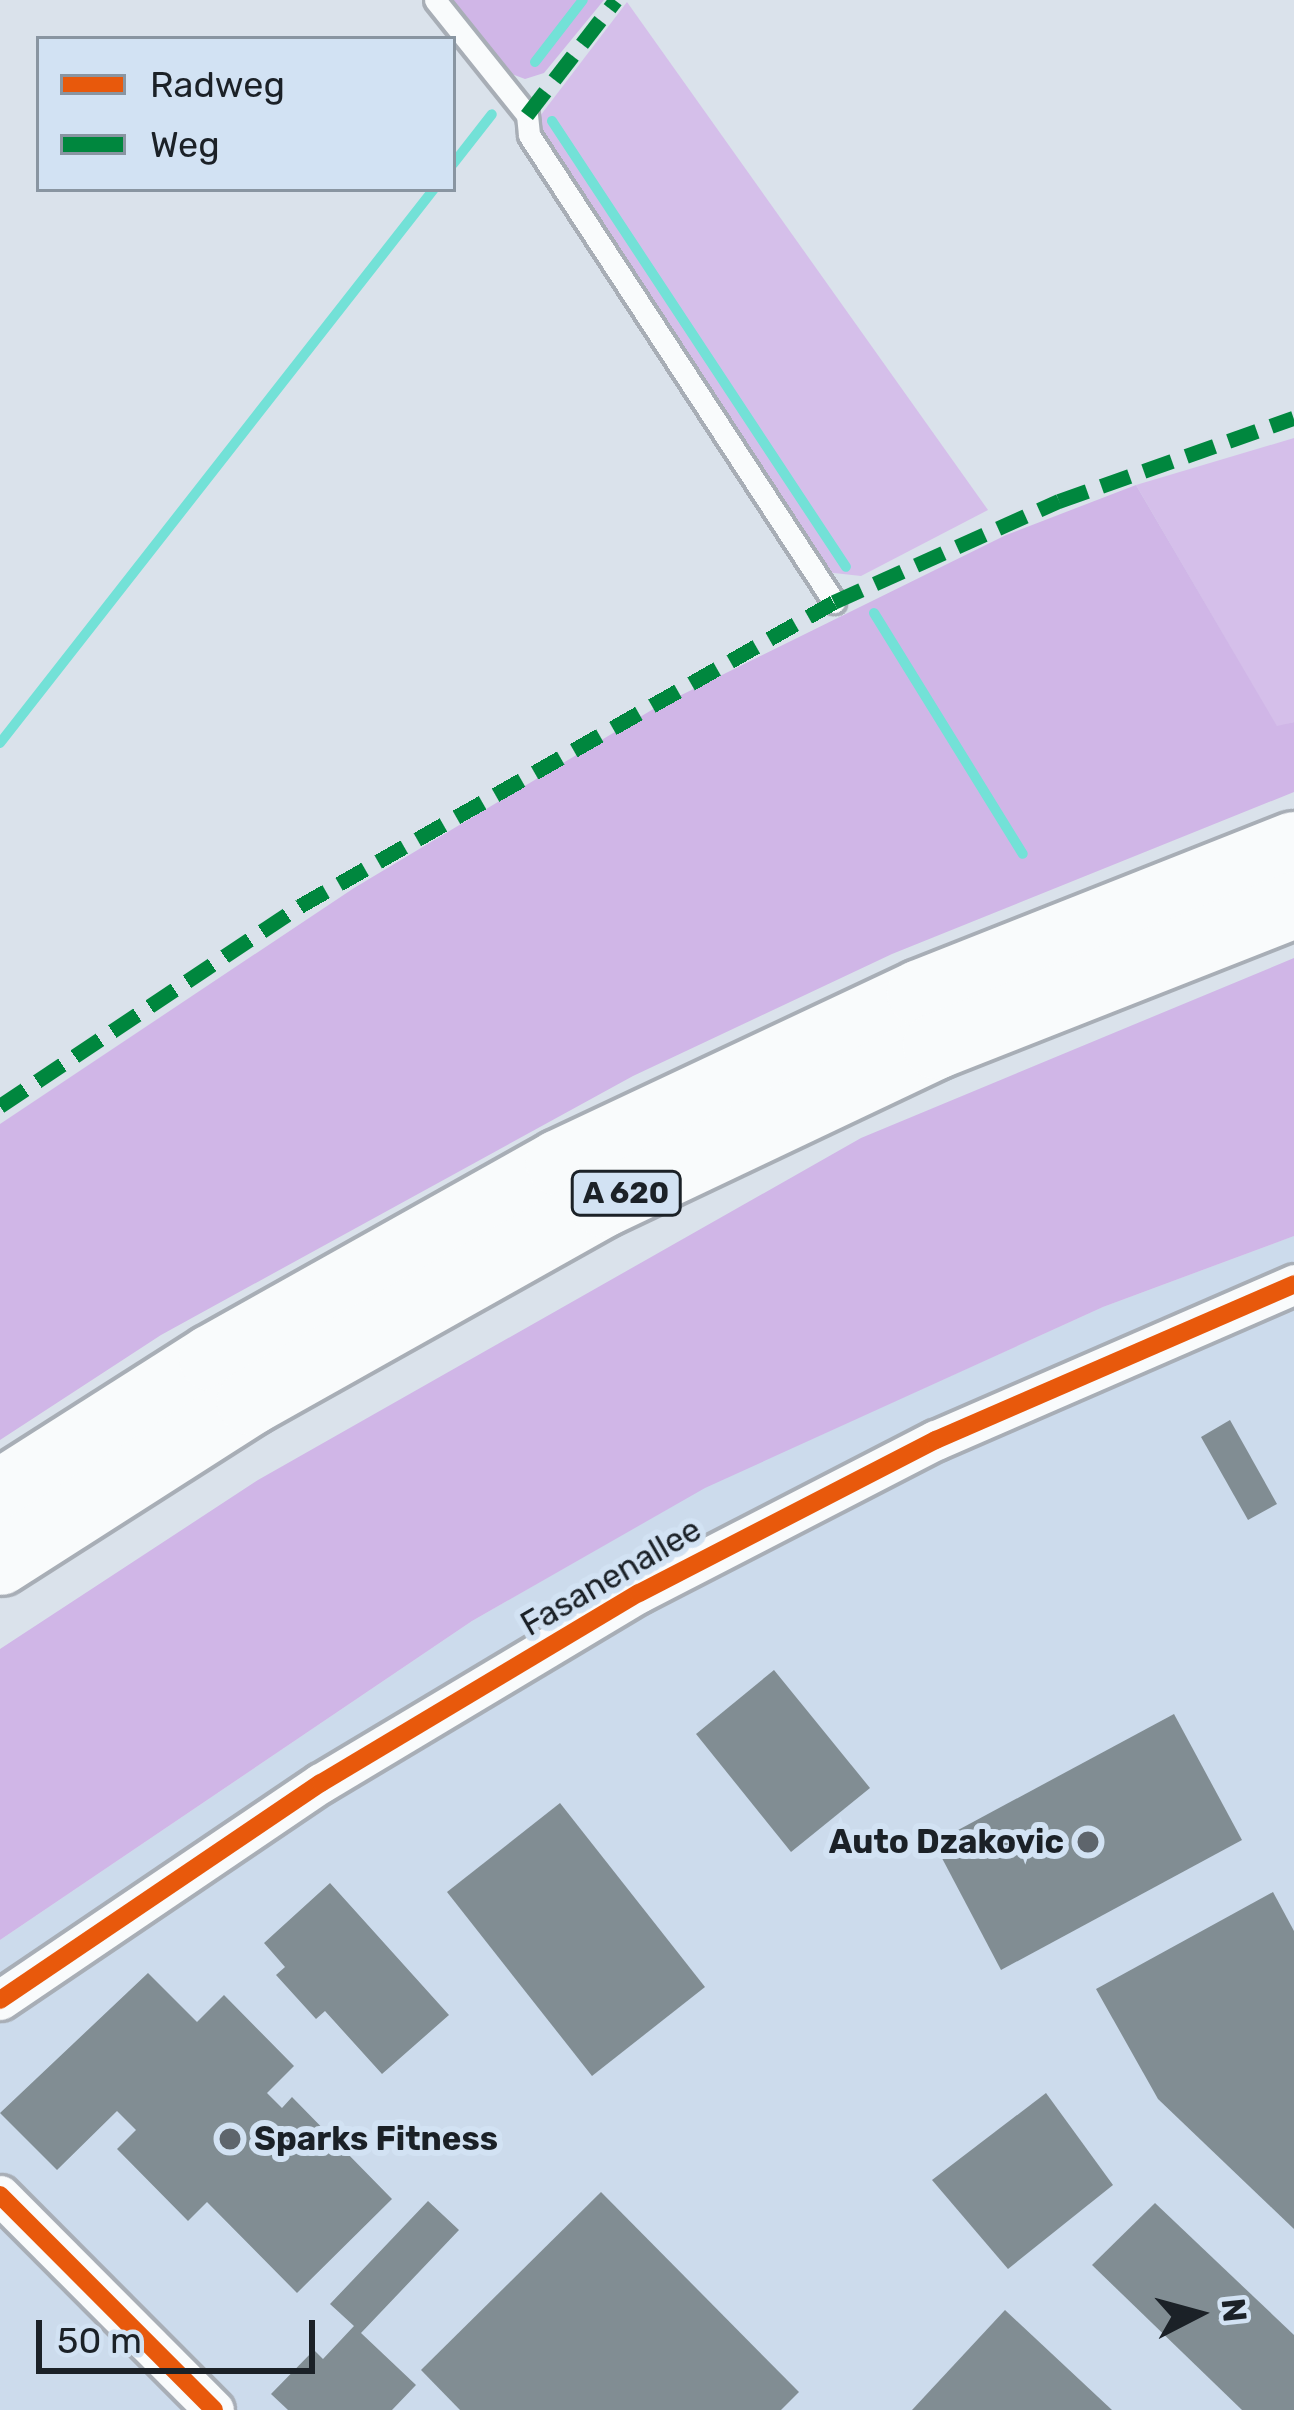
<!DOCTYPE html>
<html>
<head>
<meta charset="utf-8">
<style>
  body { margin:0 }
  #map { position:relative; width:1294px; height:2410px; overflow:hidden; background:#dae2eb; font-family:Rubik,sans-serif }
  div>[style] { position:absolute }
  .built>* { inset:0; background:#ccdbec }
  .green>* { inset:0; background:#d5bfea }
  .forest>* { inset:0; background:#d0b6e7 }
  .stream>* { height:10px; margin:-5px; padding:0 5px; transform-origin:5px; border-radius:5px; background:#73e1d7 }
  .building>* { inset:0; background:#818d93 }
  .roads { filter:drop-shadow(3px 0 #a8aeb6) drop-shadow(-3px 0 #a8aeb6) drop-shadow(0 3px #a8aeb6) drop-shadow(0 -3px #a8aeb6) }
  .lane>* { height:21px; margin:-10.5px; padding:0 10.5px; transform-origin:10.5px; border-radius:10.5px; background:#f9fbfc }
  .street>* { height:39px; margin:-19.5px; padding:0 19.5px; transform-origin:19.5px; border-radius:19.5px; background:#f9fbfc }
  .highway>* { height:66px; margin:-33px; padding:0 33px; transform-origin:33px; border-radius:33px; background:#f9fbfc }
  .quiet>* { height:15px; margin-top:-7.5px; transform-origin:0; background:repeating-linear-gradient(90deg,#00873e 0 30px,transparent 0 45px) }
  .cycleway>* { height:18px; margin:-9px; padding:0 9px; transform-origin:9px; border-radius:9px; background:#e8590c }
  .dots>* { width:33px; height:33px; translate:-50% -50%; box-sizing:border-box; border:6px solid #d2e2f3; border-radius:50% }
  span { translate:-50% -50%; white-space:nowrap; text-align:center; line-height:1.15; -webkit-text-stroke:12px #d2e2f3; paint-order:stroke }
  .shield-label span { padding:3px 9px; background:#d2e2f3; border:3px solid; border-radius:9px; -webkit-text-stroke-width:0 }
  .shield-label { font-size:30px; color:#1b2127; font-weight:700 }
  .street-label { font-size:33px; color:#1b2127 }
  .poi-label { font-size:33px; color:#1b2127; font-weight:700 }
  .right { translate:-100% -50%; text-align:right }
  .left { translate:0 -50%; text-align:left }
  .legend { position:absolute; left:36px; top:36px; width:420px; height:156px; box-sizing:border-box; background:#d2e2f3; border:3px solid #8995a1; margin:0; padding:15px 21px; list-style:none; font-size:36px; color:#1b2127 }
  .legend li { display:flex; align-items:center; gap:24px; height:60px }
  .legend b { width:60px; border:3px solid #8995a1 }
  .north { position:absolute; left:1138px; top:2254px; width:120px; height:120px; -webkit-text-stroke:9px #d2e2f3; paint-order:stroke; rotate:84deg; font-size:33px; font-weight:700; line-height:48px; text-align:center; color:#1b2127 }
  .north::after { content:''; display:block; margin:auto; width:42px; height:54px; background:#1b2127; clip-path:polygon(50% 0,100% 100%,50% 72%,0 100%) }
  .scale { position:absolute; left:36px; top:2320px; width:279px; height:54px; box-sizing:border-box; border:6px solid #1b2127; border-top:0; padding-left:15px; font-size:36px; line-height:42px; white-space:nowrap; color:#1b2127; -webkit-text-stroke:9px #d2e2f3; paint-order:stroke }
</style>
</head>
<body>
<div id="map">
  <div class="built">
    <i style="clip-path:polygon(1294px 1236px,1294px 2410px,0 2410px,0 1940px,472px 1621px,705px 1487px,1103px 1307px)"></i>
  </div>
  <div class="green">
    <i style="clip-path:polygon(627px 2px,988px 510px,861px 576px,825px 572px,539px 134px,540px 116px)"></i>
    <i style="clip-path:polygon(1294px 438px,1294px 722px,1277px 727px,1136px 485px)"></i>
  </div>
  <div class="forest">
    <i style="clip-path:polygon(450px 0,604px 0,544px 73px,525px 79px,509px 73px)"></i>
    <i style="clip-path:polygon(1136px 485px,1277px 726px,1294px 722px,1294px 792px,892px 954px,633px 1076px,161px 1335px,0 1440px,0 1124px,354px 888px,655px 708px,1006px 535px)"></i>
    <i style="clip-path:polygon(1294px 958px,1294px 1236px,1103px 1307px,705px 1488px,472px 1621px,0 1940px,0 1649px,258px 1480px,861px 1138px)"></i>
  </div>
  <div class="stream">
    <i style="left:535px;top:62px;width:78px;rotate:-52.3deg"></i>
    <i style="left:552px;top:121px;width:534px;rotate:56.61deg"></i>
    <i style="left:453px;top:164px;width:63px;rotate:-52deg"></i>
    <i style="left:874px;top:613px;width:283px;rotate:58.3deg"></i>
    <i style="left:0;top:743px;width:704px;rotate:-51.93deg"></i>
  </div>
  <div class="building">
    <i style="clip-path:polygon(1230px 1420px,1277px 1504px,1248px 1520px,1201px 1437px)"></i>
    <i style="clip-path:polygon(774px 1670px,870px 1788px,791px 1852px,696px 1734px)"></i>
    <i style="clip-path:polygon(1174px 1714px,1242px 1840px,1001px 1970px,934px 1843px)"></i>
    <i style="clip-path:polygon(560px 1803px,705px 1987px,592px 2076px,447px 1892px)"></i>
    <i style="clip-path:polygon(330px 1883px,449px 2015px,382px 2074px,325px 2011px,316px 2019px,276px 1975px,285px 1967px,264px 1943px)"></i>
    <i style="clip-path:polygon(1273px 1892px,1294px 1931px,1294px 2229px,1158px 2099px,1096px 1989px)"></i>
    <i style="clip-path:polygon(148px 1973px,197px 2022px,224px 1995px,294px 2066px,267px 2093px,282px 2108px,292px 2097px,392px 2199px,297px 2293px,207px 2202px,188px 2221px,117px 2149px,136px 2130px,117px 2111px,57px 2170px,0 2113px)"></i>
    <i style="clip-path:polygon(1046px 2093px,1113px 2185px,1008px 2269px,932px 2180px)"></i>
    <i style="clip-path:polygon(601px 2192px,799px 2392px,781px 2410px,460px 2410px,421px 2370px)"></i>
    <i style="clip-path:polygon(428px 2201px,459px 2230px,361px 2333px,416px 2385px,392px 2410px,288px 2410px,271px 2394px,314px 2350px,323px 2359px,354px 2326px,330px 2304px)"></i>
    <i style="clip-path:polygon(1155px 2203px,1294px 2335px,1294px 2410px,1242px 2410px,1092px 2265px)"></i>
    <i style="clip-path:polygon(1005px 2310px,1112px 2410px,912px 2410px)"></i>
  </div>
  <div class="roads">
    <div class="lane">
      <i style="left:435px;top:0;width:147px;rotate:51.3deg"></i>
      <i style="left:527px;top:115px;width:20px;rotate:84deg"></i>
      <i style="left:529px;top:135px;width:558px;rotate:56.85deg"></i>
    </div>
    <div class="street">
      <i style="left:0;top:2000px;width:387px;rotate:-34.1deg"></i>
      <i style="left:321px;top:1783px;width:370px;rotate:-30.9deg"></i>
      <i style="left:639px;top:1593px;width:334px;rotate:-27.3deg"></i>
      <i style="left:936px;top:1440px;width:391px;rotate:-23.5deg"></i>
      <i style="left:0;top:2195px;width:303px;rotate:45.1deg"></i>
    </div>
    <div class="highway">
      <i style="left:0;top:1493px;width:251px;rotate:-32.5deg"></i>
      <i style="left:212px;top:1358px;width:398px;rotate:-29.3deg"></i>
      <i style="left:559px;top:1163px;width:399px;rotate:-25.2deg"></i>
      <i style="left:920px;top:993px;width:402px;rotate:-21.6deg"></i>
      <i style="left:0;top:1562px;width:297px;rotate:-32.6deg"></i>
      <i style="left:250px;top:1402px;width:405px;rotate:-29.3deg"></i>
      <i style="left:603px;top:1204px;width:369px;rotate:-25.4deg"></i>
      <i style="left:936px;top:1046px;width:385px;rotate:-21.5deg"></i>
    </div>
  </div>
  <div class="quiet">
    <i style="left:527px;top:115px;width:145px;rotate:-52.3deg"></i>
    <i style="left:0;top:1106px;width:361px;rotate:-33.7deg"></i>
    <i style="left:300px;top:906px;width:614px;rotate:-29.65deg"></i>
    <i style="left:834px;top:602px;width:247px;rotate:-24.2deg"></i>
    <i style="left:1059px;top:501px;width:249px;rotate:-19.5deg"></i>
  </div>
  <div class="cycleway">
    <i style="left:0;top:2000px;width:387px;rotate:-34.1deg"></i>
    <i style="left:321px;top:1783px;width:370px;rotate:-30.9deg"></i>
    <i style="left:639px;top:1593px;width:334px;rotate:-27.3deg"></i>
    <i style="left:936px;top:1440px;width:391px;rotate:-23.5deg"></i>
    <i style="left:0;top:2195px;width:303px;rotate:45.1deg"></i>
  </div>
  <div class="dots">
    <i style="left:1088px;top:1842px;background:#5e656c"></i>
    <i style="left:230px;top:2139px;background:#5e656c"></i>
  </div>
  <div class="shield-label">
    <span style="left:626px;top:1193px">A 620</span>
  </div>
  <div class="street-label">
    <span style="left:611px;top:1577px;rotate:-30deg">Fasanenallee</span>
  </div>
  <div class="poi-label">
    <span class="right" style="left:1064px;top:1842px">Auto Dzakovic</span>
    <span class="left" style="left:254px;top:2139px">Sparks Fitness</span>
  </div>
  <ul class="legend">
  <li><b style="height:15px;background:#e8590c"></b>Radweg</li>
  <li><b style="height:15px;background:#00873e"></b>Weg</li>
  </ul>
  <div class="north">N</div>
  <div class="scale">50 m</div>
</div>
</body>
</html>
